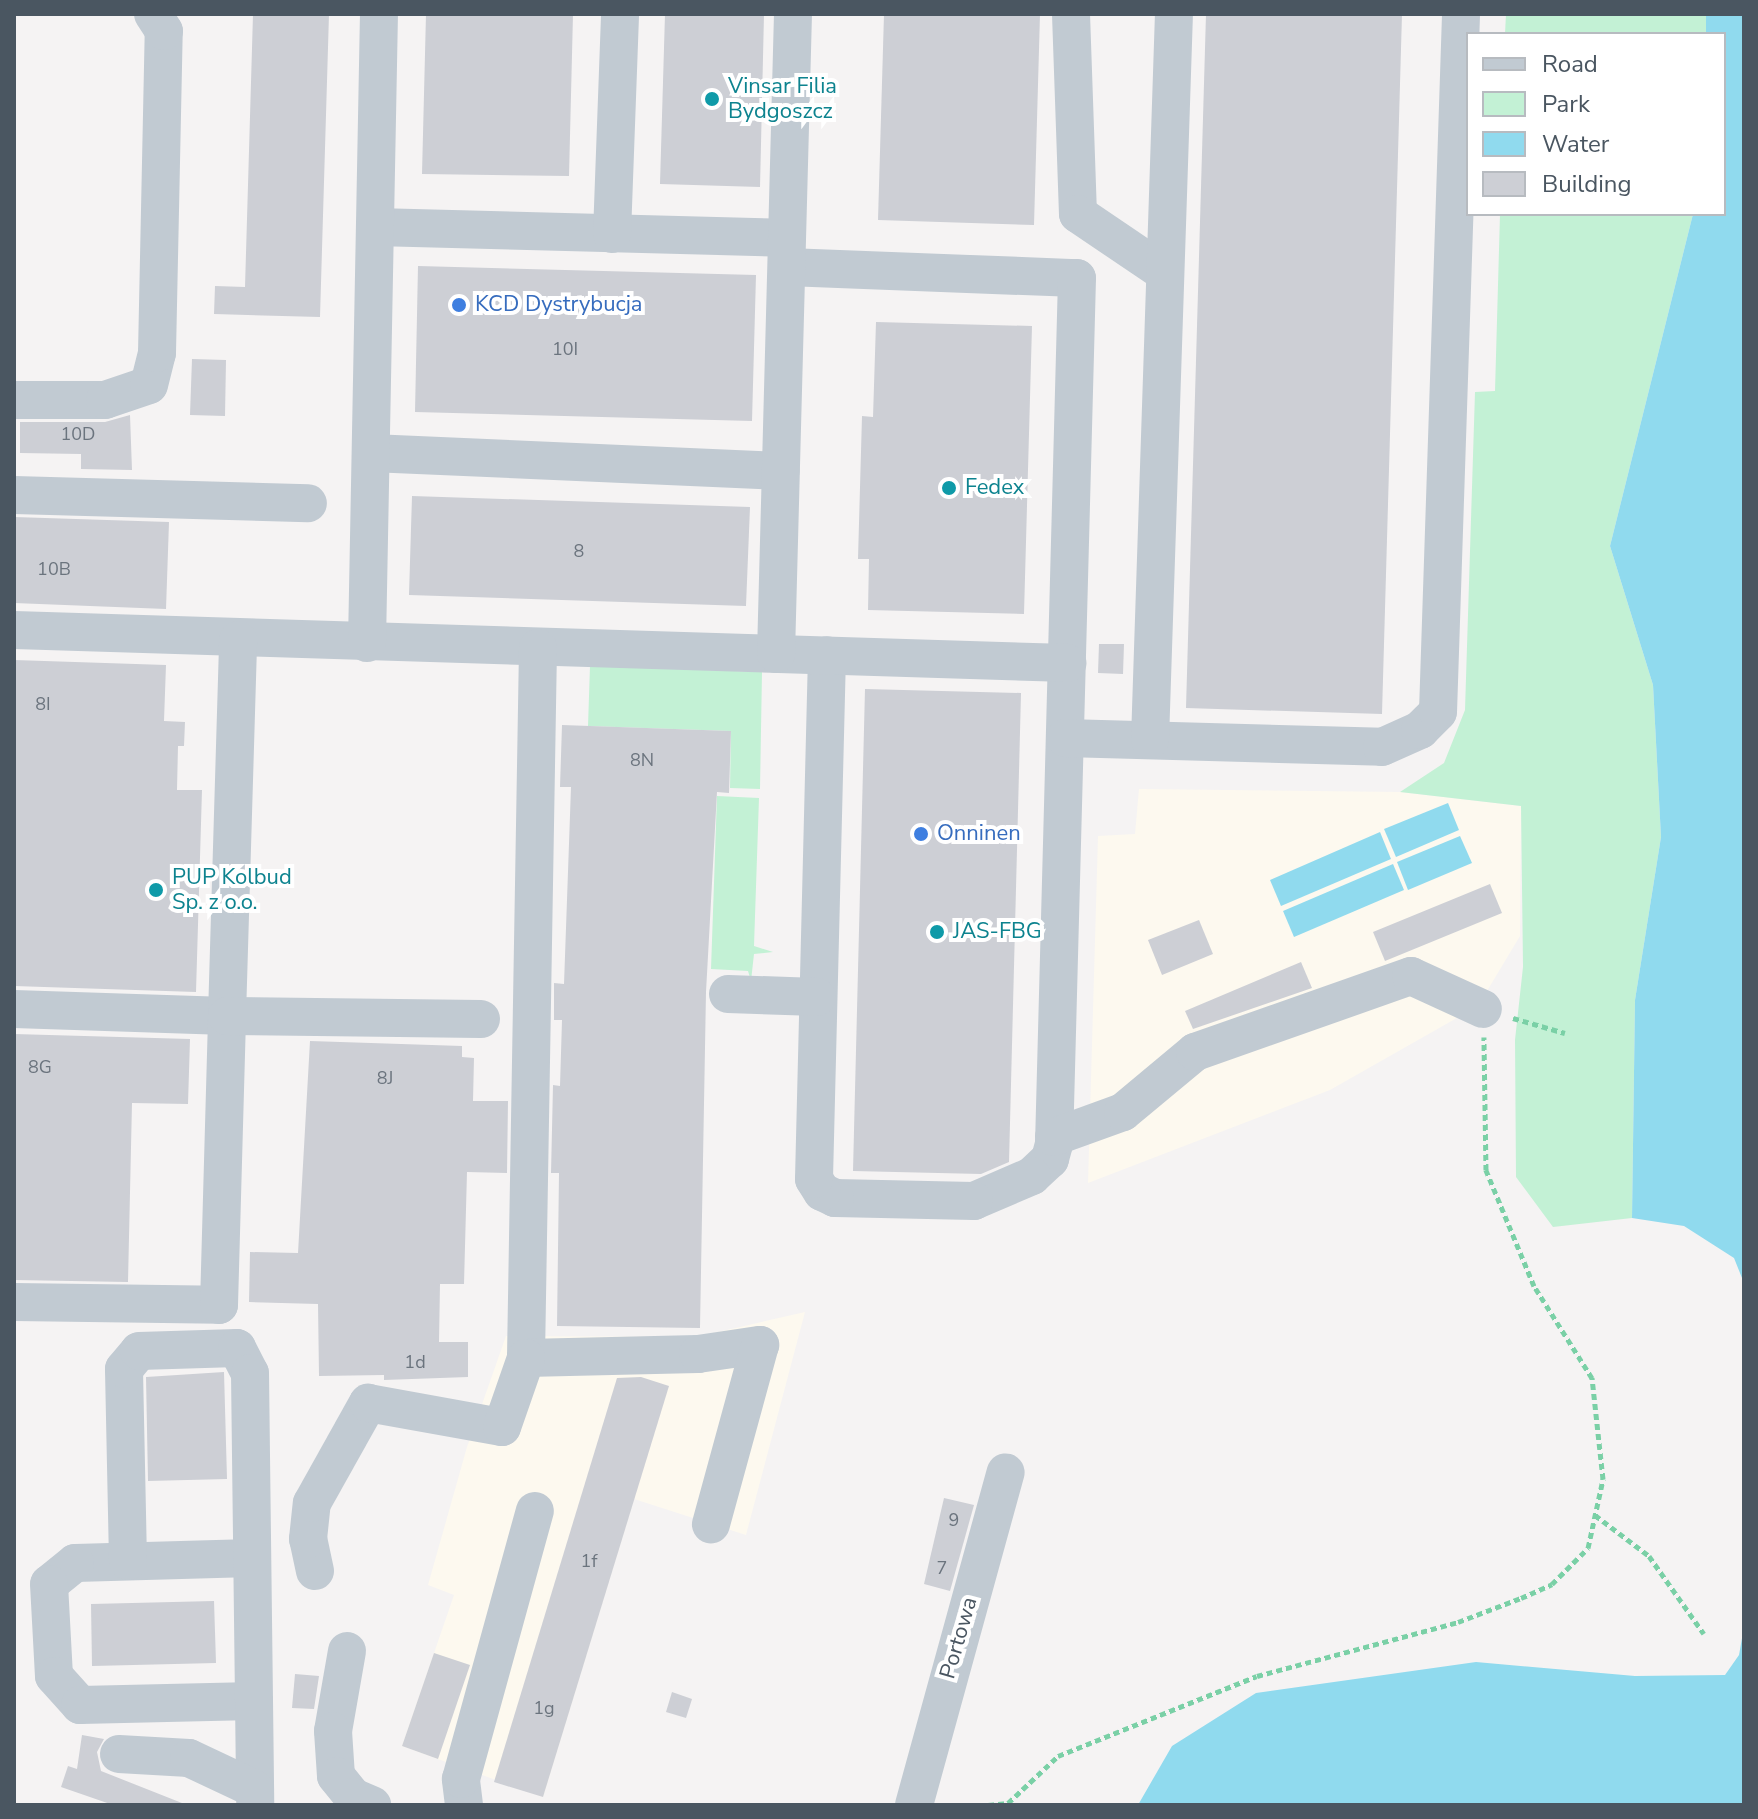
<!DOCTYPE html>
<html>
<head>
<meta charset="utf-8">
<style>
  body { margin:0 }
  #map { position:relative; width:1758px; height:1819px; overflow:hidden; background:#f5f3f3; font-family:"Nunito Sans",sans-serif }
  div>[style] { position:absolute }
  .commercial>* { inset:0; background:#fdf9ef }
  .green>* { inset:0; background:#c3f1d5 }
  .water>* { inset:0; background:#90daee }
  .building>* { inset:0; background:#cdcfd5 }
  .path>* { height:5px; margin-top:-2.5px; transform-origin:0; background:repeating-linear-gradient(90deg,#7ad0a6 0 6px,transparent 0 10px) }
  .minor>* { height:38px; margin:-19px; padding:0 19px; transform-origin:19px; border-radius:19px; background:#c1cad2 }
  .dots>* { width:22px; height:22px; translate:-50% -50%; box-sizing:border-box; border:4px solid #fff; border-radius:50% }
  span { translate:-50% -50%; white-space:nowrap; text-align:center; line-height:1.15; -webkit-text-stroke:8px #fff; paint-order:stroke }
  .number-label { font-size:18px; color:#6b747e }
  .number-label span { -webkit-text-stroke-width:0 }
  .culture-label { font-size:22px; color:#0d838f }
  .left { translate:0 -50%; text-align:left }
  .shop-label { font-size:22px; color:#366cbe }
  .street-label { font-size:22px; color:#4a5661 }
  .frame { position:absolute; inset:0; border:16px solid #4a5661; pointer-events:none }
  .legend { position:absolute; left:1466px; top:32px; width:260px; height:184px; box-sizing:border-box; background:#fff; border:2px solid #b7bbc0; margin:0; padding:10px 14px; list-style:none; font-size:24px; color:#4a5661 }
  .legend li { display:flex; align-items:center; gap:16px; height:40px }
  .legend b { width:40px; border:2px solid #b7bbc0 }
</style>
</head>
<body>
<div id="map">
  <div class="commercial">
    <i style="clip-path:polygon(1139px 789px,1400px 792px,1521px 806px,1520px 936px,1478px 1006px,1330px 1090px,1088px 1183px,1098px 836px,1135px 834px)"></i>
    <i style="clip-path:polygon(805px 1312px,746px 1535px,634px 1499px,543px 1797px,402px 1746px,454px 1595px,428px 1585px,467px 1447px,506px 1336px,696px 1337px)"></i>
  </div>
  <div class="green">
    <i style="clip-path:polygon(1506px 14px,1706px 14px,1706px 34px,1505px 34px)"></i>
    <i style="clip-path:polygon(1500px 214px,1693px 214px,1610px 546px,1653px 685px,1661px 837px,1635px 1000px,1632px 1218px,1553px 1227px,1516px 1177px,1515px 1040px,1523px 967px,1521px 806px,1400px 792px,1444px 763px,1465px 710px,1475px 392px,1495px 391px)"></i>
    <i style="clip-path:polygon(590px 666px,762px 672px,760px 789px,730px 788px,731px 731px,588px 726px)"></i>
    <i style="clip-path:polygon(717px 796px,759px 798px,754px 946px,773px 952px,754px 954px,751px 981px,748px 971px,711px 969px)"></i>
  </div>
  <div class="water">
    <i style="clip-path:polygon(1706px 14px,1744px 14px,1744px 1283px,1734px 1258px,1684px 1226px,1632px 1218px,1635px 1000px,1661px 837px,1653px 685px,1610px 546px,1693px 214px,1724px 214px,1724px 34px,1706px 34px)"></i>
    <i style="clip-path:polygon(1448px 803px,1459px 830px,1396px 857px,1384px 829px)"></i>
    <i style="clip-path:polygon(1380px 832px,1391px 859px,1281px 906px,1270px 880px)"></i>
    <i style="clip-path:polygon(1460px 836px,1472px 863px,1408px 890px,1397px 862px)"></i>
    <i style="clip-path:polygon(1393px 864px,1404px 890px,1294px 937px,1283px 911px)"></i>
    <i style="clip-path:polygon(1744px 1627px,1744px 1805px,1138px 1805px,1172px 1746px,1256px 1693px,1476px 1662px,1635px 1676px,1725px 1675px,1739px 1655px)"></i>
  </div>
  <div class="building">
    <i style="clip-path:polygon(253px 14px,329px 14px,320px 317px,214px 314px,215px 286px,245px 287px)"></i>
    <i style="clip-path:polygon(426px 14px,573px 14px,569px 176px,422px 174px)"></i>
    <i style="clip-path:polygon(665px 14px,764px 14px,760px 187px,660px 184px)"></i>
    <i style="clip-path:polygon(884px 14px,1040px 14px,1034px 225px,878px 220px)"></i>
    <i style="clip-path:polygon(1206px 14px,1402px 14px,1382px 714px,1186px 708px)"></i>
    <i style="clip-path:polygon(418px 266px,756px 275px,752px 421px,415px 412px)"></i>
    <i style="clip-path:polygon(876px 322px,1032px 326px,1024px 614px,868px 610px,869px 559px,858px 559px,862px 416px,873px 417px)"></i>
    <i style="clip-path:polygon(192px 359px,226px 360px,225px 416px,190px 415px)"></i>
    <i style="clip-path:polygon(130px 415px,132px 470px,81px 469px,81px 454px,20px 453px,20px 422px,105px 422px)"></i>
    <i style="clip-path:polygon(412px 496px,750px 507px,746px 606px,409px 595px)"></i>
    <i style="clip-path:polygon(14px 517px,169px 522px,166px 609px,14px 603px)"></i>
    <i style="clip-path:polygon(1099px 644px,1124px 644px,1123px 674px,1098px 673px)"></i>
    <i style="clip-path:polygon(14px 660px,166px 665px,164px 721px,185px 722px,184px 746px,178px 746px,177px 790px,202px 790px,196px 992px,14px 986px)"></i>
    <i style="clip-path:polygon(865px 689px,1021px 693px,1009px 1162px,981px 1174px,853px 1171px)"></i>
    <i style="clip-path:polygon(562px 725px,731px 731px,729px 793px,717px 792px,706px 992px,700px 1328px,557px 1326px,559px 1173px,551px 1173px,553px 1085px,560px 1086px,562px 1020px,554px 1020px,554px 983px,564px 984px,571px 787px,560px 787px)"></i>
    <i style="clip-path:polygon(1490px 884px,1502px 913px,1385px 961px,1373px 932px)"></i>
    <i style="clip-path:polygon(1199px 920px,1213px 954px,1162px 975px,1148px 940px)"></i>
    <i style="clip-path:polygon(1301px 962px,1312px 988px,1193px 1029px,1185px 1011px)"></i>
    <i style="clip-path:polygon(14px 1034px,190px 1039px,188px 1104px,132px 1103px,128px 1282px,14px 1280px)"></i>
    <i style="clip-path:polygon(310px 1041px,462px 1046px,462px 1057px,474px 1058px,473px 1101px,508px 1101px,507px 1173px,467px 1172px,464px 1284px,440px 1284px,439px 1342px,468px 1342px,468px 1377px,384px 1380px,384px 1375px,319px 1376px,318px 1304px,249px 1302px,250px 1252px,298px 1253px)"></i>
    <i style="clip-path:polygon(224px 1372px,227px 1479px,148px 1481px,146px 1377px)"></i>
    <i style="clip-path:polygon(641px 1377px,669px 1386px,543px 1797px,494px 1782px,617px 1378px)"></i>
    <i style="clip-path:polygon(944px 1498px,974px 1505px,950px 1591px,924px 1584px)"></i>
    <i style="clip-path:polygon(214px 1601px,216px 1663px,92px 1666px,91px 1604px)"></i>
    <i style="clip-path:polygon(434px 1653px,470px 1665px,438px 1759px,402px 1746px)"></i>
    <i style="clip-path:polygon(295px 1674px,319px 1676px,314px 1709px,292px 1708px)"></i>
    <i style="clip-path:polygon(672px 1692px,692px 1699px,686px 1718px,666px 1712px)"></i>
    <i style="clip-path:polygon(82px 1735px,104px 1739px,97px 1752px,101px 1771px,187px 1805px,113px 1805px,61px 1787px,68px 1766px,77px 1769px)"></i>
  </div>
  <div class="path">
    <i style="left:1513px;top:1018px;width:54px;rotate:16.1deg"></i>
    <i style="left:1595px;top:1515px;width:68px;rotate:37.2deg"></i>
    <i style="left:1649px;top:1556px;width:95px;rotate:54.8deg"></i>
    <i style="left:988px;top:1805px;width:20px;rotate:-6deg"></i>
    <i style="left:1008px;top:1803px;width:69px;rotate:-43.2deg"></i>
    <i style="left:1058px;top:1756px;width:214px;rotate:-21.9deg"></i>
    <i style="left:1257px;top:1676px;width:208px;rotate:-15deg"></i>
    <i style="left:1458px;top:1622px;width:67px;rotate:-20.9deg"></i>
    <i style="left:1521px;top:1598px;width:34px;rotate:-24deg"></i>
    <i style="left:1552px;top:1584px;width:51px;rotate:-45deg"></i>
    <i style="left:1588px;top:1548px;width:71px;rotate:-77.7deg"></i>
    <i style="left:1603px;top:1479px;width:102px;rotate:-96.2deg"></i>
    <i style="left:1592px;top:1378px;width:109px;rotate:-122.2deg"></i>
    <i style="left:1534px;top:1286px;width:126px;rotate:-112.5deg"></i>
    <i style="left:1486px;top:1170px;width:133px;rotate:-90.9deg"></i>
  </div>
  <div class="minor">
    <i style="left:1071px;top:14px;width:200px;rotate:88deg"></i>
    <i style="left:1078px;top:214px;width:105px;rotate:34.1deg"></i>
    <i style="left:375px;top:227px;width:412px;rotate:1.5deg"></i>
    <i style="left:612px;top:234px;width:220px;rotate:-87.9deg"></i>
    <i style="left:787px;top:267px;width:290px;rotate:2.2deg"></i>
    <i style="left:1077px;top:278px;width:866px;rotate:91.52deg"></i>
    <i style="left:1054px;top:1144px;width:16px;rotate:105deg"></i>
    <i style="left:1050px;top:1159px;width:25px;rotate:137deg"></i>
    <i style="left:1032px;top:1176px;width:63px;rotate:156.7deg"></i>
    <i style="left:974px;top:1201px;width:139px;rotate:-178.8deg"></i>
    <i style="left:835px;top:1198px;width:14px;rotate:-155deg"></i>
    <i style="left:822px;top:1192px;width:15px;rotate:-122deg"></i>
    <i style="left:814px;top:1179px;width:524px;rotate:-88.58deg"></i>
    <i style="left:14px;top:400px;width:91px"></i>
    <i style="left:105px;top:400px;width:46px;rotate:-18.8deg"></i>
    <i style="left:149px;top:385px;width:33px;rotate:-76deg"></i>
    <i style="left:157px;top:353px;width:322px;rotate:-88.8deg"></i>
    <i style="left:164px;top:31px;width:20px;rotate:-123deg"></i>
    <i style="left:371px;top:453px;width:410px;rotate:2.5deg"></i>
    <i style="left:14px;top:495px;width:294px;rotate:1.6deg"></i>
    <i style="left:14px;top:630px;width:1054px;rotate:1.8deg"></i>
    <i style="left:367px;top:643px;width:629px;rotate:-88.91deg"></i>
    <i style="left:538px;top:648px;width:710px;rotate:90.97deg"></i>
    <i style="left:526px;top:1358px;width:172px;rotate:-1.3deg"></i>
    <i style="left:698px;top:1354px;width:63px;rotate:-8.3deg"></i>
    <i style="left:760px;top:1345px;width:186px;rotate:105.3deg"></i>
    <i style="left:776px;top:654px;width:640px;rotate:-88.48deg"></i>
    <i style="left:1065px;top:738px;width:317px;rotate:1.6deg"></i>
    <i style="left:1382px;top:747px;width:42px;rotate:-24.1deg"></i>
    <i style="left:1420px;top:730px;width:25px;rotate:-45deg"></i>
    <i style="left:1438px;top:712px;width:698px;rotate:-88.11deg"></i>
    <i style="left:1150px;top:740px;width:726px;rotate:-88.11deg"></i>
    <i style="left:728px;top:994px;width:89px;rotate:1.9deg"></i>
    <i style="left:14px;top:1009px;width:213px;rotate:1.9deg"></i>
    <i style="left:227px;top:1016px;width:376px;rotate:-88.3deg"></i>
    <i style="left:1054px;top:1137px;width:73px;rotate:-19.9deg"></i>
    <i style="left:1123px;top:1112px;width:94px;rotate:-39.8deg"></i>
    <i style="left:1195px;top:1052px;width:229px;rotate:-19.4deg"></i>
    <i style="left:1411px;top:976px;width:79px;rotate:24.6deg"></i>
    <i style="left:14px;top:1302px;width:205px;rotate:0.8deg"></i>
    <i style="left:219px;top:1305px;width:289px;rotate:-88.4deg"></i>
    <i style="left:227px;top:1016px;width:254px;rotate:0.7deg"></i>
    <i style="left:252px;top:1558px;width:177px;rotate:178.4deg"></i>
    <i style="left:75px;top:1563px;width:33px;rotate:141deg"></i>
    <i style="left:49px;top:1584px;width:92px;rotate:86.9deg"></i>
    <i style="left:54px;top:1676px;width:39px;rotate:48deg"></i>
    <i style="left:80px;top:1705px;width:174px;rotate:-1.3deg"></i>
    <i style="left:128px;top:1561px;width:192px;rotate:-91.2deg"></i>
    <i style="left:124px;top:1369px;width:23px;rotate:-50deg"></i>
    <i style="left:139px;top:1351px;width:98px;rotate:-1.8deg"></i>
    <i style="left:237px;top:1348px;width:28px;rotate:63deg"></i>
    <i style="left:250px;top:1373px;width:432px;rotate:89.3deg"></i>
    <i style="left:315px;top:1571px;width:33px;rotate:-102deg"></i>
    <i style="left:308px;top:1539px;width:36px;rotate:-84deg"></i>
    <i style="left:312px;top:1503px;width:115px;rotate:-60.8deg"></i>
    <i style="left:368px;top:1403px;width:136px;rotate:10.2deg"></i>
    <i style="left:502px;top:1427px;width:73px;rotate:-70.8deg"></i>
    <i style="left:347px;top:1651px;width:81px;rotate:99.9deg"></i>
    <i style="left:333px;top:1731px;width:45px;rotate:86.2deg"></i>
    <i style="left:336px;top:1776px;width:27px;rotate:51deg"></i>
    <i style="left:353px;top:1797px;width:21px;rotate:23deg"></i>
    <i style="left:119px;top:1754px;width:70px;rotate:3.3deg"></i>
    <i style="left:189px;top:1758px;width:73px;rotate:25.2deg"></i>
    <i style="left:464px;top:1805px;width:26px;rotate:-97deg"></i>
    <i style="left:461px;top:1779px;width:278px;rotate:-74.6deg"></i>
    <i style="left:914px;top:1805px;width:345px;rotate:-74.6deg"></i>
  </div>
  <div class="dots">
    <i style="left:712px;top:99px;background:#0f9aa8"></i>
    <i style="left:459px;top:305px;background:#3f7fe0"></i>
    <i style="left:949px;top:488px;background:#0f9aa8"></i>
    <i style="left:921px;top:834px;background:#3f7fe0"></i>
    <i style="left:156px;top:890px;background:#0f9aa8"></i>
    <i style="left:937px;top:932px;background:#0f9aa8"></i>
  </div>
  <div class="number-label">
    <span style="left:565px;top:349px">10I</span>
    <span style="left:78px;top:434px">10D</span>
    <span style="left:579px;top:551px">8</span>
    <span style="left:54px;top:569px">10B</span>
    <span style="left:43px;top:704px">8I</span>
    <span style="left:642px;top:760px">8N</span>
    <span style="left:40px;top:1067px">8G</span>
    <span style="left:385px;top:1078px">8J</span>
    <span style="left:415px;top:1362px">1d</span>
    <span style="left:954px;top:1520px">9</span>
    <span style="left:589px;top:1561px">1f</span>
    <span style="left:942px;top:1568px">7</span>
    <span style="left:544px;top:1708px">1g</span>
  </div>
  <div class="culture-label">
    <span class="left" style="left:728px;top:99px">Vinsar Filia<br>Bydgoszcz</span>
    <span class="left" style="left:965px;top:488px">Fedex</span>
    <span class="left" style="left:172px;top:890px">PUP Kolbud<br>Sp. z o.o.</span>
    <span class="left" style="left:953px;top:932px">JAS-FBG</span>
  </div>
  <div class="shop-label">
    <span class="left" style="left:475px;top:305px">KCD Dystrybucja</span>
    <span class="left" style="left:937px;top:834px">Onninen</span>
  </div>
  <div class="street-label">
    <span style="left:959px;top:1638px;rotate:-74deg">Portowa</span>
  </div>
  <div class="frame"></div>
  <ul class="legend">
  <li><b style="height:10px;background:#c1cad2"></b>Road</li>
  <li><b style="height:22px;background:#c3f1d5"></b>Park</li>
  <li><b style="height:22px;background:#90daee"></b>Water</li>
  <li><b style="height:22px;background:#cdcfd5"></b>Building</li>
  </ul>
</div>
</body>
</html>
